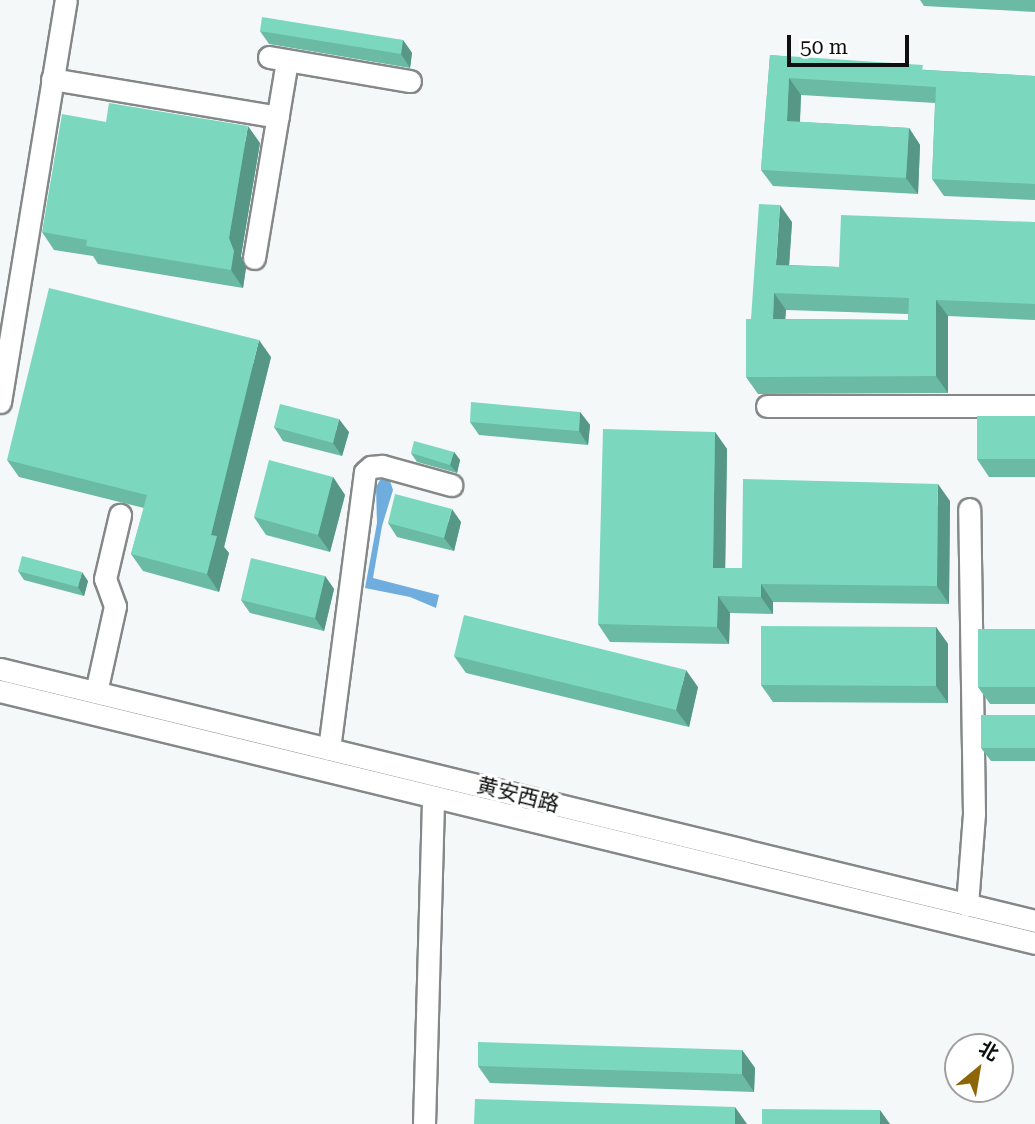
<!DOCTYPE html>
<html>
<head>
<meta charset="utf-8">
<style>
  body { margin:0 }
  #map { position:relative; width:1035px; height:1124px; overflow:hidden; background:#f5f8f9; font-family:"Roboto Serif","Noto Sans SC",serif }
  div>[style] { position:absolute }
  .water>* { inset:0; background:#6faddf }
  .roads { filter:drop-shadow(2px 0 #858888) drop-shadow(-2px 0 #858888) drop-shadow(0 2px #858888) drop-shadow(0 -2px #858888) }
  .minor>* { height:21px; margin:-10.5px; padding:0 10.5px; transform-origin:10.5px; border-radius:10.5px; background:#fff }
  .wall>* { inset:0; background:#6abaa4 }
  .shaded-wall>* { inset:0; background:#569786 }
  .building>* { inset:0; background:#7bd8bf }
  span { translate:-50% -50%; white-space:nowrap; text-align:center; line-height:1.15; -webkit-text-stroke:6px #fff; paint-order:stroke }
  .street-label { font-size:21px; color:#0e1010 }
  .north { position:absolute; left:944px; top:1033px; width:70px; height:70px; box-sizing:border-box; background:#fff; border:2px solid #9f9f9f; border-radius:50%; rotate:30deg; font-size:19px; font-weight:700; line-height:28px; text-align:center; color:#0e1010 }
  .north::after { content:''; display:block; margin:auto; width:24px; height:32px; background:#8d6608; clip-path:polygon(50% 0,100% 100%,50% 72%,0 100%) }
  .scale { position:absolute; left:787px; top:35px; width:122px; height:32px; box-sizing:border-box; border:4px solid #0e1010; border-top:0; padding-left:9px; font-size:21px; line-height:24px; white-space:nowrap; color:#0e1010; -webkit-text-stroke:5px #fff; paint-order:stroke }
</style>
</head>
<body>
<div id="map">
  <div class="water">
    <i style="clip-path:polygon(385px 479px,390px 481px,393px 490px,382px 526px,373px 578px,439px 595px,436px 608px,410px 597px,365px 588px,377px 523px,376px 487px,380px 480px)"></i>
  </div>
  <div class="roads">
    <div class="minor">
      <i style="left:269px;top:57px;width:143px;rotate:9.7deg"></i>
      <i style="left:52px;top:79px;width:229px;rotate:9.5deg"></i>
      <i style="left:254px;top:258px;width:200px;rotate:-80.5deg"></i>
      <i style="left:0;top:402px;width:407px;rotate:-80.7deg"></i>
      <i style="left:767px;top:406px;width:268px"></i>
      <i style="left:0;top:669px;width:1065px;rotate:13.68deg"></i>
      <i style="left:0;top:691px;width:1065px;rotate:13.68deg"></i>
      <i style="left:96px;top:692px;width:88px;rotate:-77.5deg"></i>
      <i style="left:115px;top:606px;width:29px;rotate:-110deg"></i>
      <i style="left:105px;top:579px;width:66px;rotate:-76.8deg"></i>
      <i style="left:329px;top:749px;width:279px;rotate:-82.6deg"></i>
      <i style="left:365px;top:472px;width:8px;rotate:-40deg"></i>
      <i style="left:371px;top:467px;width:11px;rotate:-5deg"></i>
      <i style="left:382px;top:466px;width:72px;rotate:15.4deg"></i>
      <i style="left:967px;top:905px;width:92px;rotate:-85.6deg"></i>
      <i style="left:974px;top:813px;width:304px;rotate:-90.9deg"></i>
      <i style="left:424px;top:1124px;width:327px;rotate:-88.4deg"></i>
    </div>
  </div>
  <div class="wall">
    <i style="clip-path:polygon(920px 0,1035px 0,1035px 12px,924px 6px)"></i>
    <i style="clip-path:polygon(260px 31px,403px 40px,412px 53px,410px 68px,269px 44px)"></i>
    <i style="clip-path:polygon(770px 55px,927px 70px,1035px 76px,1035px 200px,944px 196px,932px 179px,935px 103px,801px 95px,800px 122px,909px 128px,920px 145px,918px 194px,773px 186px,761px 170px)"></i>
    <i style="clip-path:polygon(106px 122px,260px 143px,241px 256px,246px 268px,243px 288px,98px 264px,93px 256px,54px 250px,42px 232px)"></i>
    <i style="clip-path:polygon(evenodd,792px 222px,789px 265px,839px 267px,1035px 222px,1035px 320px,948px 316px,948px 393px,758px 394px,746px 377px,751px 319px,792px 222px,786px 310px,908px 314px,908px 320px,785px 319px,786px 310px)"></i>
    <i style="clip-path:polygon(271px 357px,224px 547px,229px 553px,219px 592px,143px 571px,131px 554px,144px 508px,19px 477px,7px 460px)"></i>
    <i style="clip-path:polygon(580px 412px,590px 425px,588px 445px,479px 435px,470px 422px)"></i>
    <i style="clip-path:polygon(1035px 416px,1035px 477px,989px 477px,977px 459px)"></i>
    <i style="clip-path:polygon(274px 427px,349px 432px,342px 456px,283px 441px)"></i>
    <i style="clip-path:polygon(715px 432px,727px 449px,725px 568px,742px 568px,950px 501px,949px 604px,773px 602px,773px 614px,730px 613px,729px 644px,610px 642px,598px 624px)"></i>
    <i style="clip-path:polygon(454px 452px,460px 460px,457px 473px,417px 462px,411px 453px)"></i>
    <i style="clip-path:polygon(333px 477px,345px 495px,330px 552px,266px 535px,254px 517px)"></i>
    <i style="clip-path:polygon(461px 522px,454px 551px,397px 537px,388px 523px)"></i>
    <i style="clip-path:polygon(18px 571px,88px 581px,84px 596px,24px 580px)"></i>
    <i style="clip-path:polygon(325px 576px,334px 589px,324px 631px,250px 613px,241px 600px)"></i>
    <i style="clip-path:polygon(936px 627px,948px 644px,948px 703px,773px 702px,761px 685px)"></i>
    <i style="clip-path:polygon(1035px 629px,1035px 704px,990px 704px,978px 687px)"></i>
    <i style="clip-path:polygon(454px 656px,698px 687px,689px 727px,466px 673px)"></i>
    <i style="clip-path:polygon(1035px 715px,1035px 761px,991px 761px,981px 748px)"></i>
    <i style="clip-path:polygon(742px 1050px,755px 1068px,754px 1092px,490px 1083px,478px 1066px)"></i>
  </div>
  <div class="shaded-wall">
    <i style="clip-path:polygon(403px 40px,412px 53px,410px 68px,401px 54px)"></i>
    <i style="clip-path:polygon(789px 78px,801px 95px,799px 138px,787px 121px)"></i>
    <i style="clip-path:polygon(248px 126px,260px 143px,241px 256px,246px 268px,243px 288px,231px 270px,229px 238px)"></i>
    <i style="clip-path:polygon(909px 128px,920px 145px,918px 194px,906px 178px)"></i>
    <i style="clip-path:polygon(780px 205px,792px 222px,788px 282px,776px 265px)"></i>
    <i style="clip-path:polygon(774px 293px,786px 310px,784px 336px,773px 319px)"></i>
    <i style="clip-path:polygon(936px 300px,948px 316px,948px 393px,936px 376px)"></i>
    <i style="clip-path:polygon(259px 340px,271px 357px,224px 547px,229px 553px,219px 592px,207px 574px,211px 535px)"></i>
    <i style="clip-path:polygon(580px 412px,590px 425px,588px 445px,579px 431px)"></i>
    <i style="clip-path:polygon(339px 419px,349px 432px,342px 456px,333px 443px)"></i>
    <i style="clip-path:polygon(715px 432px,727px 449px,725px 585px,713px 568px)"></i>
    <i style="clip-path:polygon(454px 452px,460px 460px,457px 473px,450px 465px)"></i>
    <i style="clip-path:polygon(333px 477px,345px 495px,330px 552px,318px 535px)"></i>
    <i style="clip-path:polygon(938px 484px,950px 501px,949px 604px,937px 586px)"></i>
    <i style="clip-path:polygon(452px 509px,461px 522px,454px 551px,444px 538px)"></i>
    <i style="clip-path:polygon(82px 572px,88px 581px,84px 596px,78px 587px)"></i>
    <i style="clip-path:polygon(325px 576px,334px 589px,324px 631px,315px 618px)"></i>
    <i style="clip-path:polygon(761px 584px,773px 602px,773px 614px,761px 597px)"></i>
    <i style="clip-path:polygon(718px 596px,730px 613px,729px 644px,717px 627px)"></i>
    <i style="clip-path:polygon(936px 627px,948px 644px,948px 703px,936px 686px)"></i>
    <i style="clip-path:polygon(686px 670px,698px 687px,689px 727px,676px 710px)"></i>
    <i style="clip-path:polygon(742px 1050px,755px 1068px,754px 1092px,742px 1074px)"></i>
    <i style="clip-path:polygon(735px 1107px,747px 1124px,735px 1124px)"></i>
    <i style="clip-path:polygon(880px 1110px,890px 1124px,880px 1124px)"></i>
  </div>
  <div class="building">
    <i style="clip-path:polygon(262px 17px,403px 40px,401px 54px,260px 31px)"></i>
    <i style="clip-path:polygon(770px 55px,923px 65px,922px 70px,1035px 76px,1035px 184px,932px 179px,936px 87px,789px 78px,787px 121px,909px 128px,906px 178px,761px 170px)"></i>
    <i style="clip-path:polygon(109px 103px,248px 126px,229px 238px,234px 251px,231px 270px,86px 246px,87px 240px,42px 232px,62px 114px,106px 122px)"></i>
    <i style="clip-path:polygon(evenodd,759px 204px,780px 205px,776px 265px,839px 267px,841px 215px,1035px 222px,1035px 304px,936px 300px,936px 376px,746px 377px,746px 319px,751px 319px,759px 204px,774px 293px,909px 298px,908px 320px,773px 319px,774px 293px)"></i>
    <i style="clip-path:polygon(49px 288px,259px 340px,211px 535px,217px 536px,207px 574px,131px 554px,147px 495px,7px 460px)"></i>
    <i style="clip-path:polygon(471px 402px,580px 412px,579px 431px,470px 422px)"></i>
    <i style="clip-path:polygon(280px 404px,339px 419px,333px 443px,274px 427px)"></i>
    <i style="clip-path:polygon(977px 416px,1035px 416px,1035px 459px,977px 459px)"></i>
    <i style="clip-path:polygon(603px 429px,715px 432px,713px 568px,742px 568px,743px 479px,938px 484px,937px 586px,761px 584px,761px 597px,718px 596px,717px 627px,598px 624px)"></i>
    <i style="clip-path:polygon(414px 441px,454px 452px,450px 465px,411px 453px)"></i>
    <i style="clip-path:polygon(269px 460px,333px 477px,318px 535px,254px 517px)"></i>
    <i style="clip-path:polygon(395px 494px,452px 509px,444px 538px,388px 523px)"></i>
    <i style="clip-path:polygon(22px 556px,82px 572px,78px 587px,18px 571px)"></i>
    <i style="clip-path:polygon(251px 558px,325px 576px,315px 618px,241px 600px)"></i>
    <i style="clip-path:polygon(464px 615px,686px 670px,676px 710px,454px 656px)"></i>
    <i style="clip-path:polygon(761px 626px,936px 627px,936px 686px,761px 685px)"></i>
    <i style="clip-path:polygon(978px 629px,1035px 629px,1035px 687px,978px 687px)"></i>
    <i style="clip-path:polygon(981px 715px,1035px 715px,1035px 748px,981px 748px)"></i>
    <i style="clip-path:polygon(478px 1042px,742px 1050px,742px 1074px,478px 1066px)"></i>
    <i style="clip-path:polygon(475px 1099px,735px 1107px,735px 1124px,474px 1124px)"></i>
    <i style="clip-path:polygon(762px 1109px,880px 1110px,880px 1124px,762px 1124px)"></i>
  </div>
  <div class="street-label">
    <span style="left:518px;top:795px;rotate:14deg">黄安西路</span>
  </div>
  <div class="north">北</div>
  <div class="scale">50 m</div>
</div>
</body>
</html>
